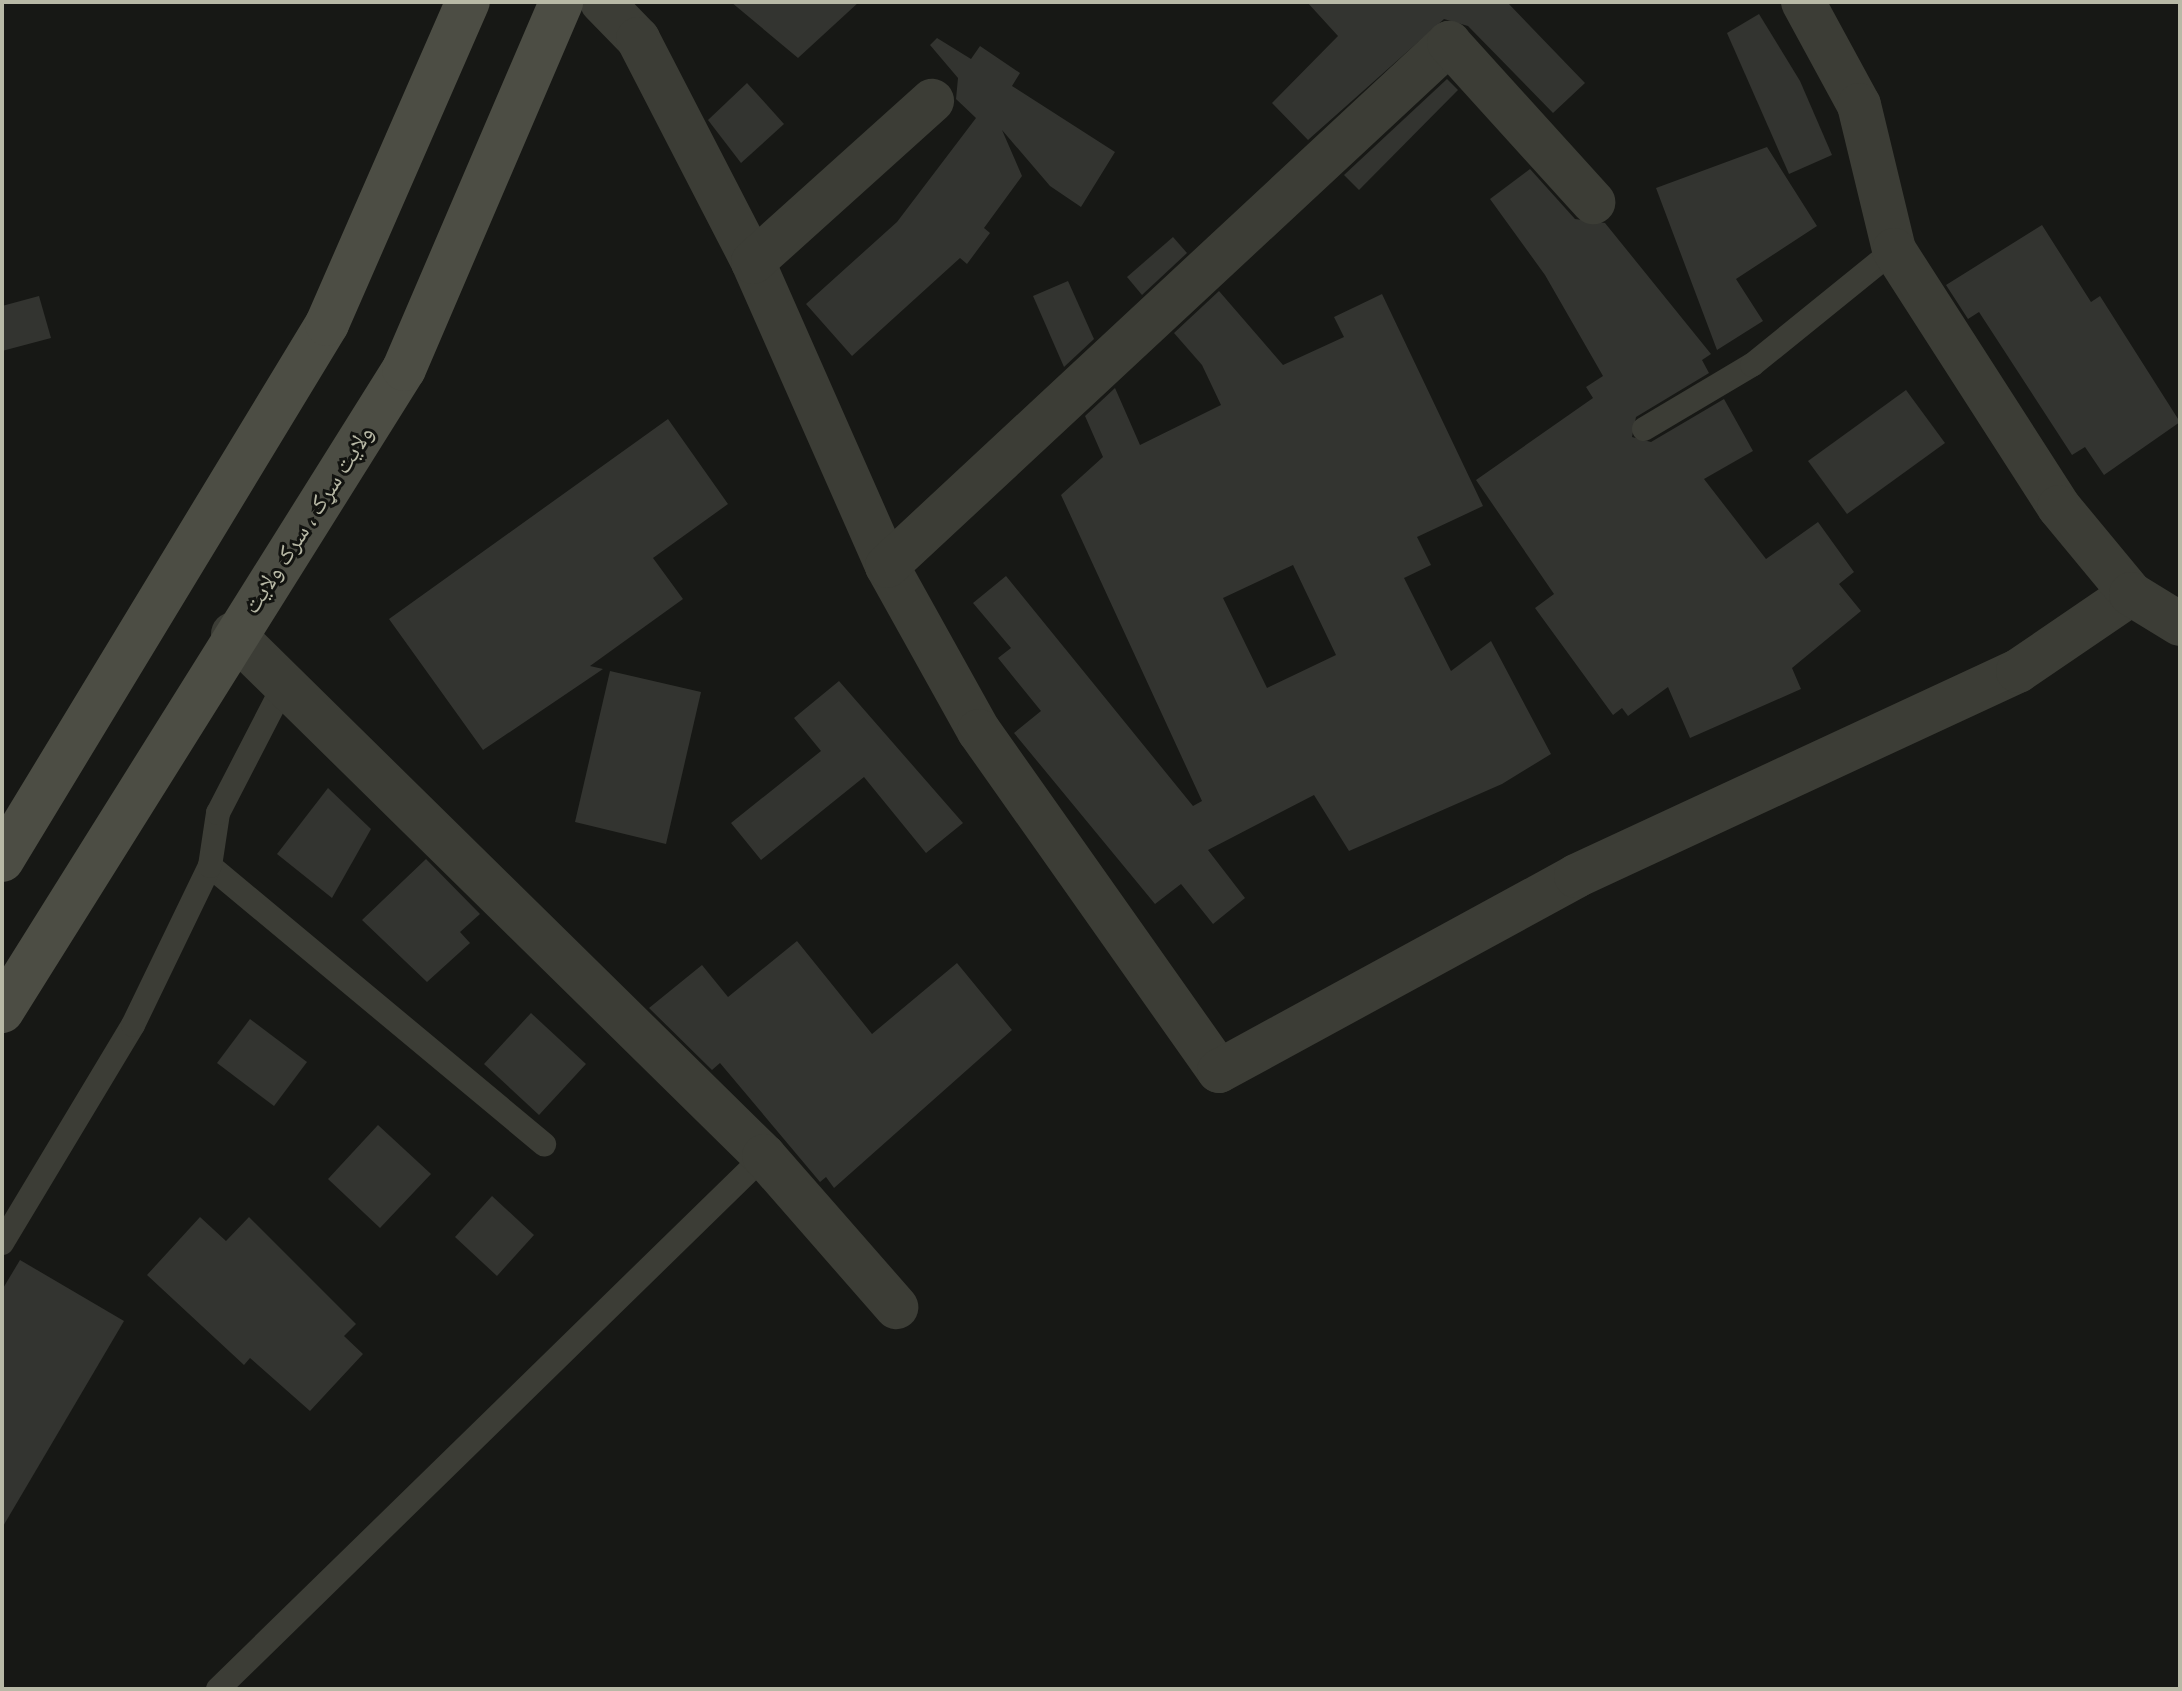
<!DOCTYPE html>
<html>
<head>
<meta charset="utf-8">
<style>
  body { margin:0 }
  #map { position:relative; width:2182px; height:1691px; overflow:hidden; background:#171815; font-family:Lato,"Noto Naskh Arabic",sans-serif }
  div>[style] { position:absolute }
  .building>* { inset:0; background:#333430 }
  .service>* { height:24px; margin:-12px; padding:0 12px; transform-origin:12px; border-radius:12px; background:#3c3d36 }
  .minor>* { height:44px; margin:-22px; padding:0 22px; transform-origin:22px; border-radius:22px; background:#3c3d36 }
  .secondary>* { height:44px; margin:-22px; padding:0 22px; transform-origin:22px; border-radius:22px; background:#4c4d44 }
  span { translate:-50% -50%; white-space:nowrap; text-align:center; line-height:1.15; -webkit-text-stroke:6px #121310; paint-order:stroke }
  .street-label { font-size:24px; color:#b8b9a6 }
  .frame { position:absolute; inset:0; border:4px solid #b8b9a6; pointer-events:none }
</style>
</head>
<body>
<div id="map">
  <div class="building">
    <i style="clip-path:polygon(731px 2px,859px 2px,798px 58px)"></i>
    <i style="clip-path:polygon(1307px 2px,1507px 2px,1585px 83px,1553px 113px,1468px 26px,1444px 19px,1308px 140px,1272px 103px,1338px 36px)"></i>
    <i style="clip-path:polygon(1759px 14px,1800px 81px,1832px 155px,1789px 174px,1727px 33px)"></i>
    <i style="clip-path:polygon(937px 38px,971px 59px,980px 46px,1020px 73px,1012px 86px,1115px 152px,1081px 207px,1050px 186px,1002px 130px,1022px 176px,984px 228px,990px 233px,967px 264px,960px 258px,852px 356px,806px 304px,897px 222px,976px 118px,956px 99px,958px 78px,930px 45px)"></i>
    <i style="clip-path:polygon(1447px 79px,1458px 90px,1359px 190px,1344px 175px)"></i>
    <i style="clip-path:polygon(747px 83px,784px 124px,741px 163px,708px 120px)"></i>
    <i style="clip-path:polygon(1767px 147px,1817px 226px,1736px 279px,1763px 321px,1717px 350px,1656px 188px)"></i>
    <i style="clip-path:polygon(1530px 169px,1575px 219px,1605px 223px,1711px 354px,1702px 360px,1709px 373px,1636px 417px,1632px 437px,1651px 442px,1724px 399px,1753px 451px,1704px 479px,1766px 559px,1818px 522px,1854px 572px,1839px 584px,1861px 611px,1792px 668px,1801px 689px,1690px 738px,1668px 687px,1628px 716px,1622px 708px,1613px 715px,1535px 608px,1554px 594px,1476px 480px,1593px 398px,1586px 387px,1603px 376px,1545px 275px,1490px 199px)"></i>
    <i style="clip-path:polygon(2042px 225px,2091px 302px,2100px 296px,2180px 422px,2104px 475px,2085px 447px,2072px 455px,1979px 312px,1968px 319px,1946px 285px)"></i>
    <i style="clip-path:polygon(1173px 237px,1187px 253px,1142px 295px,1127px 277px)"></i>
    <i style="clip-path:polygon(1068px 281px,1094px 339px,1064px 367px,1033px 296px)"></i>
    <i style="clip-path:polygon(evenodd,1219px 291px,1283px 365px,1344px 337px,1334px 317px,1382px 294px,1483px 506px,1417px 537px,1431px 565px,1404px 578px,1451px 671px,1491px 641px,1551px 754px,1502px 784px,1349px 851px,1314px 795px,1208px 850px,1245px 898px,1213px 924px,1181px 884px,1155px 904px,1014px 733px,1041px 711px,998px 658px,1011px 648px,973px 603px,1006px 576px,1193px 806px,1202px 801px,1061px 495px,1103px 457px,1085px 416px,1115px 388px,1140px 445px,1221px 405px,1202px 365px,1174px 333px,1219px 291px,1293px 565px,1336px 655px,1267px 688px,1223px 598px,1293px 565px)"></i>
    <i style="clip-path:polygon(39px 296px,51px 338px,2px 351px,2px 306px)"></i>
    <i style="clip-path:polygon(1906px 390px,1945px 443px,1847px 514px,1808px 461px)"></i>
    <i style="clip-path:polygon(668px 419px,728px 504px,653px 558px,683px 599px,590px 666px,603px 669px,483px 750px,389px 619px)"></i>
    <i style="clip-path:polygon(610px 671px,701px 692px,666px 844px,575px 822px)"></i>
    <i style="clip-path:polygon(839px 681px,963px 823px,926px 853px,864px 777px,761px 860px,731px 823px,821px 751px,794px 718px)"></i>
    <i style="clip-path:polygon(328px 788px,371px 829px,332px 898px,277px 854px)"></i>
    <i style="clip-path:polygon(426px 859px,480px 914px,460px 932px,470px 943px,427px 982px,362px 920px)"></i>
    <i style="clip-path:polygon(797px 941px,872px 1034px,957px 963px,1012px 1030px,834px 1188px,826px 1177px,820px 1182px,720px 1063px,712px 1070px,649px 1008px,702px 965px,728px 997px)"></i>
    <i style="clip-path:polygon(531px 1013px,586px 1064px,539px 1115px,484px 1064px)"></i>
    <i style="clip-path:polygon(250px 1019px,307px 1062px,274px 1106px,217px 1063px)"></i>
    <i style="clip-path:polygon(378px 1125px,431px 1174px,380px 1228px,328px 1179px)"></i>
    <i style="clip-path:polygon(492px 1196px,534px 1235px,497px 1276px,455px 1237px)"></i>
    <i style="clip-path:polygon(200px 1217px,226px 1241px,249px 1217px,356px 1324px,344px 1336px,363px 1354px,310px 1411px,250px 1358px,244px 1365px,147px 1275px)"></i>
    <i style="clip-path:polygon(20px 1260px,124px 1321px,2px 1528px,2px 1290px)"></i>
  </div>
  <div class="service">
    <i style="left:1644px;top:429px;width:126px;rotate:-30.7deg"></i>
    <i style="left:1752px;top:365px;width:183px;rotate:-39deg"></i>
    <i style="left:210px;top:866px;width:435px;rotate:39.8deg"></i>
    <i style="left:2px;top:1243px;width:254px;rotate:-59deg"></i>
    <i style="left:133px;top:1025px;width:177px;rotate:-64.2deg"></i>
    <i style="left:210px;top:866px;width:54px;rotate:-81.4deg"></i>
    <i style="left:218px;top:813px;width:144px;rotate:-62.7deg"></i>
    <i style="left:218px;top:1689px;width:763px;rotate:-44.31deg"></i>
  </div>
  <div class="minor">
    <i style="left:602px;top:2px;width:52px;rotate:45.8deg"></i>
    <i style="left:638px;top:39px;width:251px;rotate:62.7deg"></i>
    <i style="left:753px;top:262px;width:332px;rotate:66.2deg"></i>
    <i style="left:887px;top:566px;width:189px;rotate:60.9deg"></i>
    <i style="left:979px;top:731px;width:416px;rotate:54.8deg"></i>
    <i style="left:1219px;top:1071px;width:407px;rotate:-28.6deg"></i>
    <i style="left:1576px;top:876px;width:487px;rotate:-24.9deg"></i>
    <i style="left:2018px;top:671px;width:137px;rotate:-34.3deg"></i>
    <i style="left:1803px;top:2px;width:117px;rotate:61.5deg"></i>
    <i style="left:1859px;top:105px;width:149px;rotate:76.4deg"></i>
    <i style="left:1894px;top:250px;width:305px;rotate:57.3deg"></i>
    <i style="left:2059px;top:507px;width:113px;rotate:50.4deg"></i>
    <i style="left:2131px;top:594px;width:57px;rotate:31.5deg"></i>
    <i style="left:753px;top:262px;width:241px;rotate:-42deg"></i>
    <i style="left:887px;top:566px;width:768px;rotate:-42.94deg"></i>
    <i style="left:1449px;top:43px;width:215px;rotate:47.8deg"></i>
    <i style="left:233px;top:634px;width:745px;rotate:44.51deg"></i>
    <i style="left:764px;top:1156px;width:201px;rotate:48.8deg"></i>
  </div>
  <div class="secondary">
    <i style="left:2px;top:860px;width:627px;rotate:-58.77deg"></i>
    <i style="left:327px;top:324px;width:352px;rotate:-66.4deg"></i>
    <i style="left:2px;top:1011px;width:757px;rotate:-57.95deg"></i>
    <i style="left:404px;top:369px;width:399px;rotate:-66.8deg"></i>
  </div>
  <div class="street-label">
    <span style="left:307px;top:519px;rotate:-57deg">ولایت سړک ، سرک ولایت</span>
  </div>
  <div class="frame"></div>
</div>
</body>
</html>
